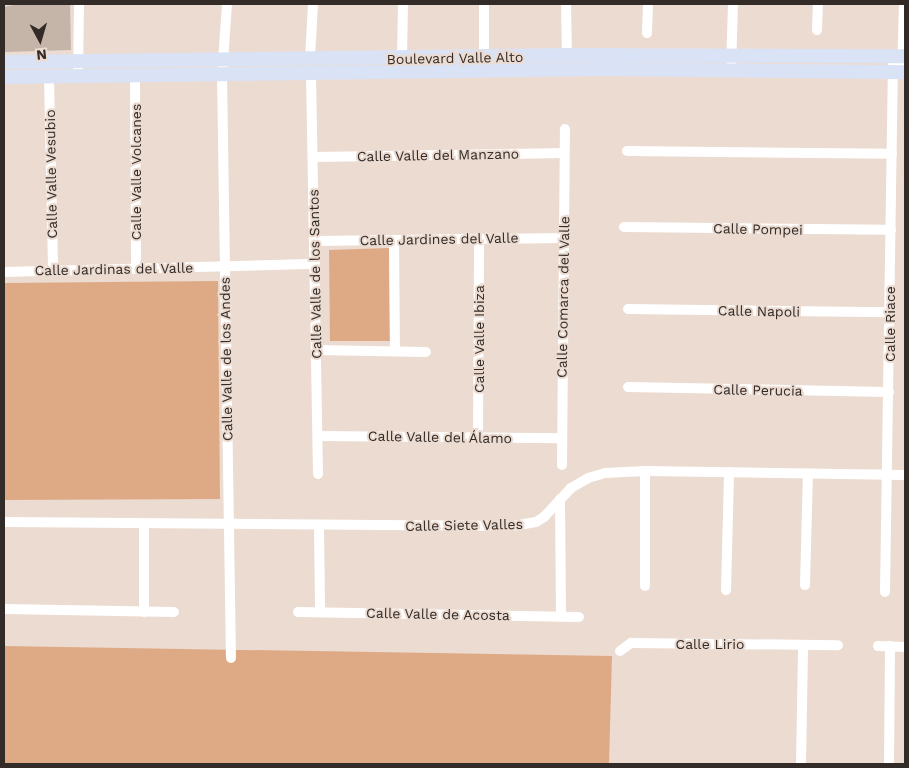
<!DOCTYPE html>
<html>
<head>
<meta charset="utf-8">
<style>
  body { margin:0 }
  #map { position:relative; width:909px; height:768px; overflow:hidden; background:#ecdbd0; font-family:"Work Sans",sans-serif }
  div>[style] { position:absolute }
  .green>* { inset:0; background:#deaa86 }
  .building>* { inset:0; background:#c5b5a9 }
  .street>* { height:10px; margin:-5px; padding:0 5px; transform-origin:5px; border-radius:5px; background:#fff }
  .secondary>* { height:14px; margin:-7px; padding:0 7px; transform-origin:7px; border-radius:7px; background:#dae2f6 }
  span { translate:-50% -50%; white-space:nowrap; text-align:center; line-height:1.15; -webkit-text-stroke:4px #ecdbd0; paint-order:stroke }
  .street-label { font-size:14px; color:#322b27 }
  .frame { position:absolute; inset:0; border:5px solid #322b27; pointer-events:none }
  .north { position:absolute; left:15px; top:15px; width:50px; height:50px; -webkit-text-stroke:4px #ecdbd0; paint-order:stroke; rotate:174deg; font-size:14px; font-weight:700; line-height:20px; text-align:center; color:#322b27 }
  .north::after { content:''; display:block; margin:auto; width:18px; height:22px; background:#322b27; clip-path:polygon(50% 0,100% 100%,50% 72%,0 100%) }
</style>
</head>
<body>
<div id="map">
  <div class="green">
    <i style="clip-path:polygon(389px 248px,390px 341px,330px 341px,329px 250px)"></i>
    <i style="clip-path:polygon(218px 281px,220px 499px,4px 500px,4px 283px)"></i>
    <i style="clip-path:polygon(4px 646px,612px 656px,609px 764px,4px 764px)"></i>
  </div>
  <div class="building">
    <i style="clip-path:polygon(18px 4px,70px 4px,71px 50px,4px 52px,4px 7px)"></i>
  </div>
  <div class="street">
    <i style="left:227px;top:4px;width:71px;rotate:94deg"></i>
    <i style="left:222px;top:75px;width:583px;rotate:89.12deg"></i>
    <i style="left:484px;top:4px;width:53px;rotate:90deg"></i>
    <i style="left:566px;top:4px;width:51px;rotate:88.9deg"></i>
    <i style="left:817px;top:30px;width:26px;rotate:-88deg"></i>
    <i style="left:647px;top:33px;width:29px;rotate:-88deg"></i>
    <i style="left:310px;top:59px;width:55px;rotate:-86.9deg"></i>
    <i style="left:402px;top:59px;width:55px;rotate:-89deg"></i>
    <i style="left:731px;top:70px;width:66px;rotate:-88.3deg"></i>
    <i style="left:902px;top:72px;width:68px;rotate:-88.3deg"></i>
    <i style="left:311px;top:73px;width:401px;rotate:89deg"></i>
    <i style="left:78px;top:76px;width:72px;rotate:-89.2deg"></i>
    <i style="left:135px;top:76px;width:193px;rotate:89.7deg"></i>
    <i style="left:49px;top:77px;width:194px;rotate:88.8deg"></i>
    <i style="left:627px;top:151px;width:265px;rotate:0.6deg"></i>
    <i style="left:313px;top:157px;width:251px;rotate:-0.9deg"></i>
    <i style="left:624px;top:227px;width:267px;rotate:0.6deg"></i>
    <i style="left:394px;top:240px;width:111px;rotate:89.5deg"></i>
    <i style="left:314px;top:241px;width:249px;rotate:-0.7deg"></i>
    <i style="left:4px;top:272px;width:311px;rotate:-1.5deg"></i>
    <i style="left:628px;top:309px;width:262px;rotate:0.7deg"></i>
    <i style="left:316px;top:350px;width:110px;rotate:1deg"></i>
    <i style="left:628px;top:387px;width:261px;rotate:1.1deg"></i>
    <i style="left:318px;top:436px;width:244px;rotate:0.5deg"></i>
    <i style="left:478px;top:438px;width:199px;rotate:-89.7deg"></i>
    <i style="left:562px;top:465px;width:336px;rotate:-89.5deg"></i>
    <i style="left:645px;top:471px;width:115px;rotate:90deg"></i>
    <i style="left:560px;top:499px;width:118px;rotate:89.5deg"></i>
    <i style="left:4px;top:522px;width:509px;rotate:0.45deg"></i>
    <i style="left:513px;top:526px;width:23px;rotate:-10deg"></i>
    <i style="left:536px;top:522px;width:9px;rotate:-32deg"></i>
    <i style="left:544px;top:517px;width:40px;rotate:-47deg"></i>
    <i style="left:571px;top:488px;width:20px;rotate:-30deg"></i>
    <i style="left:588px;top:478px;width:18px;rotate:-16deg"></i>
    <i style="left:605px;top:473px;width:40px;rotate:-2.9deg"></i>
    <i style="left:645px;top:471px;width:260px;rotate:0.9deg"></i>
    <i style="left:144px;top:524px;width:88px;rotate:90deg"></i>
    <i style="left:319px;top:525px;width:87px;rotate:89.3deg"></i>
    <i style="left:805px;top:585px;width:111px;rotate:-88.5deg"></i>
    <i style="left:726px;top:590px;width:118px;rotate:-88.5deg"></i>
    <i style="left:885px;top:592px;width:536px;rotate:-89.14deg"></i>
    <i style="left:4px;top:609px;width:170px;rotate:1deg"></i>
    <i style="left:298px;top:612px;width:281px;rotate:1deg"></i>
    <i style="left:878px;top:646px;width:27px;rotate:2deg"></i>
    <i style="left:620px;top:651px;width:14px;rotate:-36deg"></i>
    <i style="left:631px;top:643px;width:207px;rotate:0.6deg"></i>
    <i style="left:801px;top:764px;width:119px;rotate:-89deg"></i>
    <i style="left:889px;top:764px;width:118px;rotate:-89.5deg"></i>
  </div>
  <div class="secondary">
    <i style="left:4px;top:62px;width:563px;rotate:-0.71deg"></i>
    <i style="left:567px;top:55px;width:338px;rotate:0.2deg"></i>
    <i style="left:4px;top:77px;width:600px;rotate:-0.76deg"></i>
    <i style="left:604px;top:69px;width:301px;rotate:0.6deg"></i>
  </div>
  <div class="street-label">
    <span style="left:455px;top:58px;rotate:-1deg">Boulevard Valle Alto</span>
    <span style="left:438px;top:155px;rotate:-1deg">Calle Valle del Manzano</span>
    <span style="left:136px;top:172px;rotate:-90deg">Calle Valle Volcanes</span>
    <span style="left:51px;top:174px;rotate:-91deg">Calle Valle Vesubio</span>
    <span style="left:758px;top:229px;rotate:1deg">Calle Pompei</span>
    <span style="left:439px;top:239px;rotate:-1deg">Calle Jardines del Valle</span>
    <span style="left:114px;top:269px;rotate:-1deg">Calle Jardinas del Valle</span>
    <span style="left:315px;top:274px;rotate:-91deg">Calle Valle de los Santos</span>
    <span style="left:563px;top:297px;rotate:-89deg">Calle Comarca del Valle</span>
    <span style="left:759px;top:311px;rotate:1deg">Calle Napoli</span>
    <span style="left:890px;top:324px;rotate:-90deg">Calle Riace</span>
    <span style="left:479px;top:339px;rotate:-90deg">Calle Valle Ibiza</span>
    <span style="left:226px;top:359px;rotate:-91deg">Calle Valle de los Andes</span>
    <span style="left:758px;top:390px;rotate:1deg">Calle Perucia</span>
    <span style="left:440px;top:437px;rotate:1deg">Calle Valle del Álamo</span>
    <span style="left:464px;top:525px;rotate:-1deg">Calle Siete Valles</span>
    <span style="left:438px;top:614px;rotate:1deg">Calle Valle de Acosta</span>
    <span style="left:710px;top:644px">Calle Lirio</span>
  </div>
  <div class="frame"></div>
  <div class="north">N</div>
</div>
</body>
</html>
